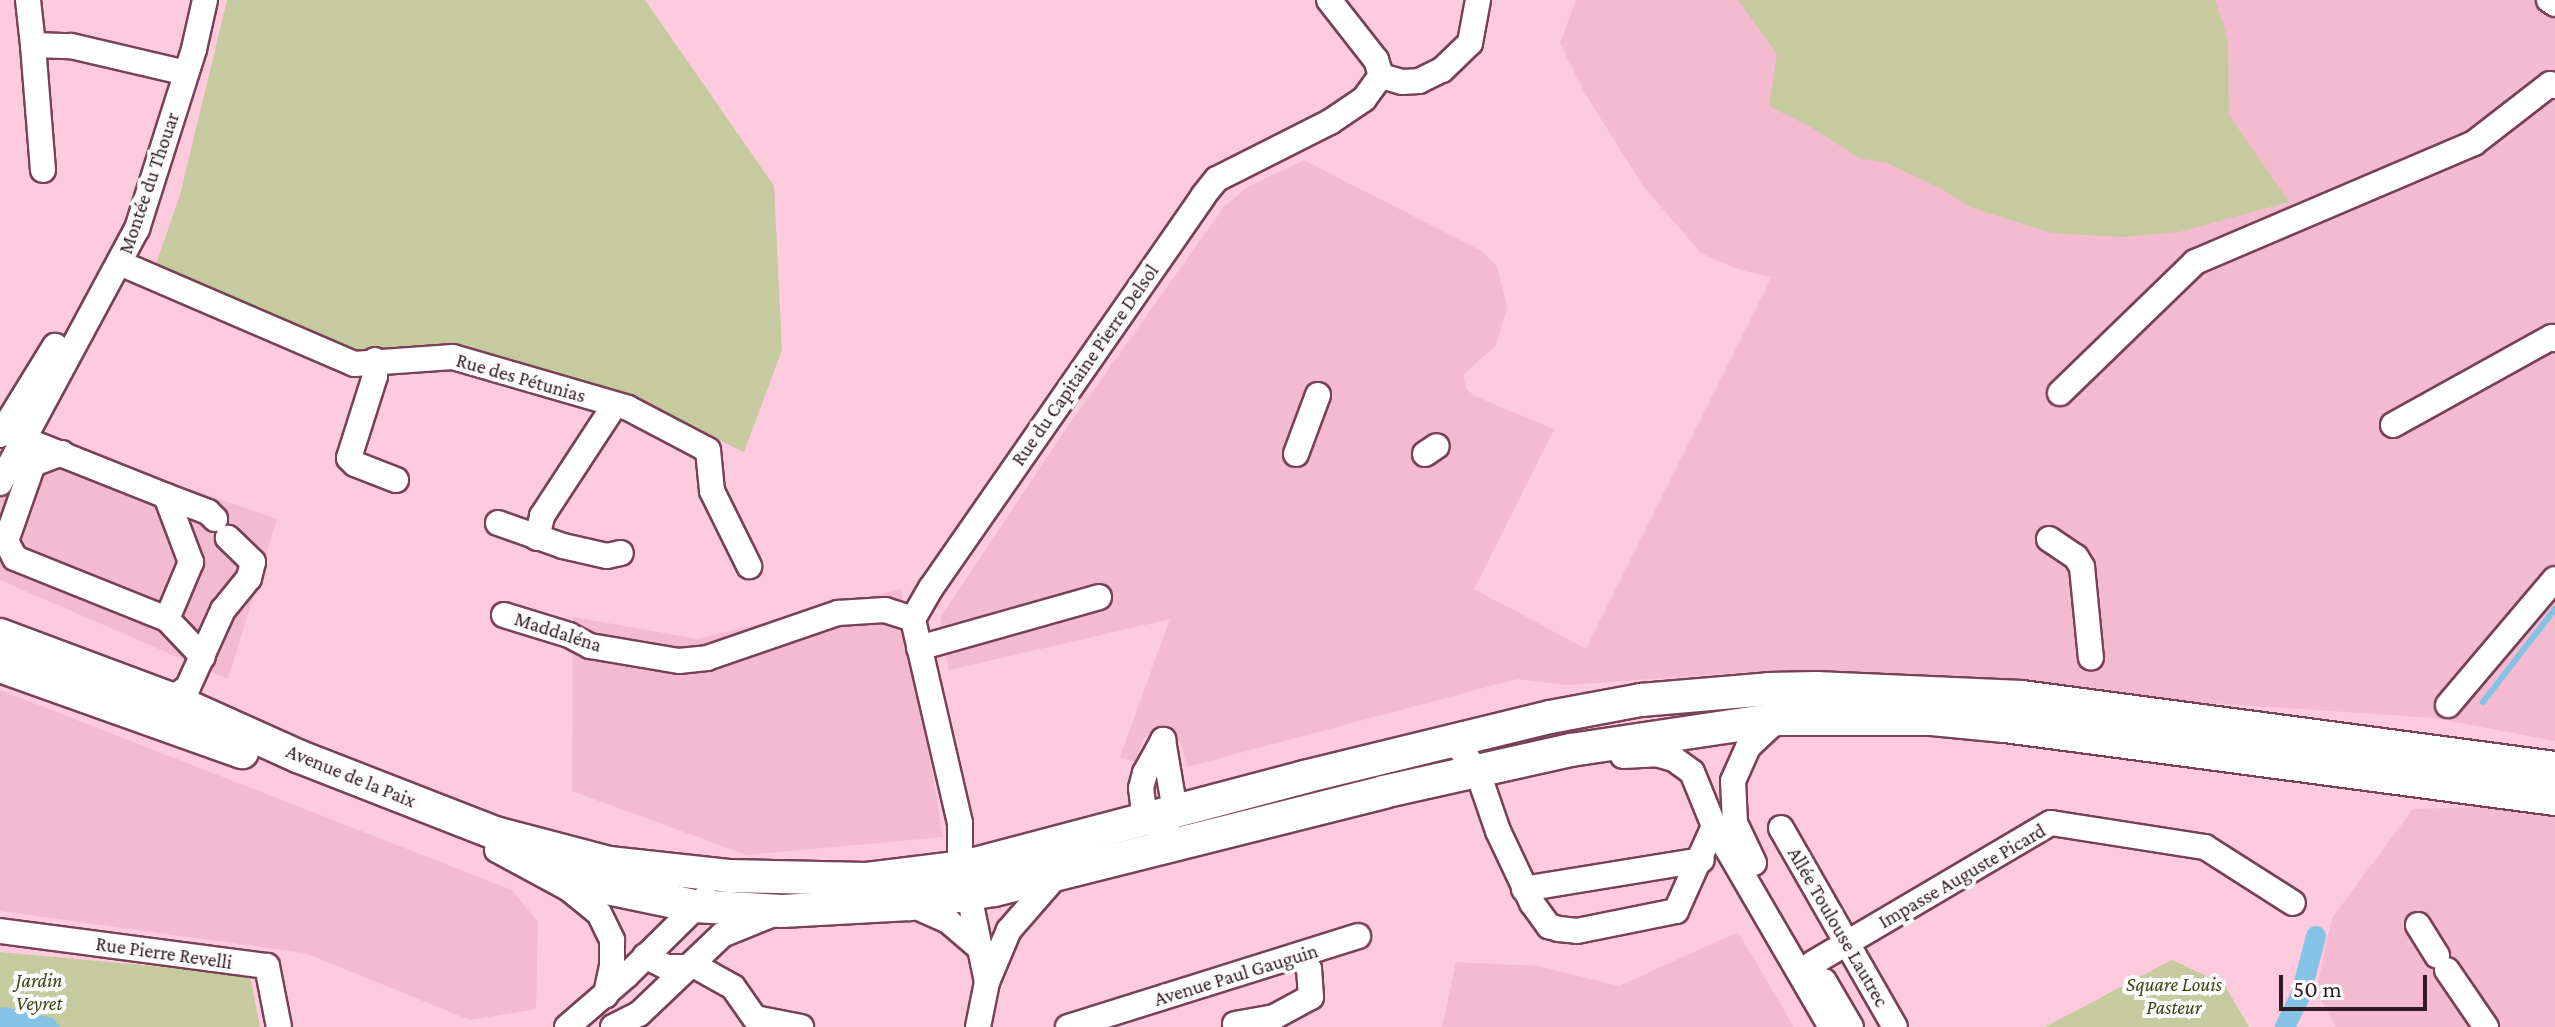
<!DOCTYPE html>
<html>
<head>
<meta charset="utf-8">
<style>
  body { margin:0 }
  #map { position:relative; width:2555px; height:1027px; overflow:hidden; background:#fecade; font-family:"Crimson Pro",serif }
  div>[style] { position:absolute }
  .built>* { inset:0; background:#f3bad0 }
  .green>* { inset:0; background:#c5cb9e }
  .water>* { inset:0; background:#85c3e6 }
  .stream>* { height:6px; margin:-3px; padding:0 3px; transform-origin:3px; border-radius:3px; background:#85c3e6 }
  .canal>* { height:20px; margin:-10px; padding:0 10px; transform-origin:10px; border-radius:10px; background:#85c3e6 }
  .roads { filter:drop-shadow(2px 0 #774158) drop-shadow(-2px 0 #774158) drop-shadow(0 2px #774158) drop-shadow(0 -2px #774158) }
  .minor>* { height:24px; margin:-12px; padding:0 12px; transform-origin:12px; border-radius:12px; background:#fff }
  .major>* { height:32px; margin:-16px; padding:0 16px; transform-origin:16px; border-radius:16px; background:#fff }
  span { translate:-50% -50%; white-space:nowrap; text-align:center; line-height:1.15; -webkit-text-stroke:8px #fcfcfc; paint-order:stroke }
  .street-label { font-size:20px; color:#311a24 }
  .park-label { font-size:20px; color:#3e4214; font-style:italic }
  .scale { position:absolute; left:2279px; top:975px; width:148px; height:36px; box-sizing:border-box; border:4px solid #311a24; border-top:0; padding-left:10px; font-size:24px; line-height:28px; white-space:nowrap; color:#311a24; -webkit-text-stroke:6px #fcfcfc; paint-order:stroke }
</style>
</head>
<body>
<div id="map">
  <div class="built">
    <i style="clip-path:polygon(1576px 0,2555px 0,2555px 741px,2434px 718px,1748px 672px,1568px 685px,1517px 679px,1187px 767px,1181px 742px,1144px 737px,1135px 762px,1120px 757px,1170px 619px,949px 670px,940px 630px,941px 617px,1063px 433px,1224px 207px,1246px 188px,1304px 160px,1483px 252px,1497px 266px,1507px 307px,1496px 345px,1463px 375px,1466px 388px,1474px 396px,1554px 429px,1474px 589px,1586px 649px,1772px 277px,1740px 270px,1701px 253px,1643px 186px,1586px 95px,1560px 43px)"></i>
    <i style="clip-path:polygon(29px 433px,277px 519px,228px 679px,0 580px,0 499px)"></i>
    <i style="clip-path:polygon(901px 589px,943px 837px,747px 855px,572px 791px,573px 617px,698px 639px)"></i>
    <i style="clip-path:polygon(0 690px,512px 890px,538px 922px,536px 1009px,470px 1020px,305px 953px,0 911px)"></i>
    <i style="clip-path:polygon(2513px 806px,2555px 813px,2555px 1027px,2336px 1027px,2316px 992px,2332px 918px,2413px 809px)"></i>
    <i style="clip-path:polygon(1738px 932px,1794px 1027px,1442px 1027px,1456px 962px,1538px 966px,1619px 986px)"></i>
  </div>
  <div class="green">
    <i style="clip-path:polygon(227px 0,645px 0,774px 186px,782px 350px,744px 452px,629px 397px,554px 378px,348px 354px,155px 267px,180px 195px)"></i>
    <i style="clip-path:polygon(1738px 0,2215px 0,2228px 40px,2229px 115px,2289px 202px,2179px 232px,2122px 237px,2051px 233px,1970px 207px,1942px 189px,1887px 163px,1859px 158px,1811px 127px,1769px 106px,1777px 54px)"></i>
    <i style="clip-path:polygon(0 952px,250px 975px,260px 1027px,0 1027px)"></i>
    <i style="clip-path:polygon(2172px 960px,2224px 984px,2249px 1027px,2045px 1027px)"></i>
  </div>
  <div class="water">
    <i style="clip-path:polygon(4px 1007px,53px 1018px,60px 1027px,0 1027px,0 1008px)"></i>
  </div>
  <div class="stream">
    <i style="left:2483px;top:702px;width:118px;rotate:-52.3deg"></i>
  </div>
  <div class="canal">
    <i style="left:2285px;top:1027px;width:37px;rotate:-64deg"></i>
    <i style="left:2301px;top:994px;width:60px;rotate:-75.5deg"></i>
  </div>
  <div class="roads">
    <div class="minor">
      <i style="left:28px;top:0;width:45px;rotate:83.7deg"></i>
      <i style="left:2549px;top:0;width:7px;rotate:34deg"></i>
      <i style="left:1381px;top:76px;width:22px;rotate:16deg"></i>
      <i style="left:1402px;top:82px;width:17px;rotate:-3deg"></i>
      <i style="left:1419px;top:81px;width:25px;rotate:-26deg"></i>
      <i style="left:1442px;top:70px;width:39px;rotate:-44deg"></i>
      <i style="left:1470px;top:43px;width:44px;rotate:-79.5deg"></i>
      <i style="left:43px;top:170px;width:125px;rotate:-94.6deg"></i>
      <i style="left:33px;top:45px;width:38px;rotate:2deg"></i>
      <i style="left:71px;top:46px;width:118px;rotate:13.2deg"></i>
      <i style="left:122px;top:264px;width:253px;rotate:23.3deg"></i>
      <i style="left:354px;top:364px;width:99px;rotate:-4deg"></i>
      <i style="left:453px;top:357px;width:182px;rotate:16.2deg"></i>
      <i style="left:628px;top:408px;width:90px;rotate:27.7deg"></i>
      <i style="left:708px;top:450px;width:41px;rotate:84.4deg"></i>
      <i style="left:712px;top:491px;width:84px;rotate:63.7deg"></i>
      <i style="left:375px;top:360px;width:16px;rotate:90deg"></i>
      <i style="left:375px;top:376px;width:86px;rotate:107.6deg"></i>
      <i style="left:349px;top:458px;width:8px;rotate:45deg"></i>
      <i style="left:355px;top:464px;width:44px;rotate:21.3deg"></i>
      <i style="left:2060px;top:393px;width:188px;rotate:-44.1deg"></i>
      <i style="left:2195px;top:262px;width:303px;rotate:-23.1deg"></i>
      <i style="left:2474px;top:143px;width:96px;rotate:-37.8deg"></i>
      <i style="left:2550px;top:84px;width:5px;rotate:22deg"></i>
      <i style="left:2393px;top:425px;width:182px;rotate:-29deg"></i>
      <i style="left:2552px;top:337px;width:4px;rotate:34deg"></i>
      <i style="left:8px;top:433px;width:170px;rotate:21.7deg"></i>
      <i style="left:166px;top:496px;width:71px;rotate:69.3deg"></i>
      <i style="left:191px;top:562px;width:62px;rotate:112.8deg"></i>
      <i style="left:167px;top:619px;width:52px;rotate:46.5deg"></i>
      <i style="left:0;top:435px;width:105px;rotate:-58.3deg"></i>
      <i style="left:62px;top:453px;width:31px;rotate:159deg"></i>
      <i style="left:33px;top:464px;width:82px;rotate:109.3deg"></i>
      <i style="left:6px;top:541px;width:19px;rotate:62deg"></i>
      <i style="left:15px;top:558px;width:164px;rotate:21.9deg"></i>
      <i style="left:1296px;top:454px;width:63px;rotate:-69.6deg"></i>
      <i style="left:1425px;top:454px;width:14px;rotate:-34deg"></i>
      <i style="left:0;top:483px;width:289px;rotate:-61.7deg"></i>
      <i style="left:137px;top:229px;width:189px;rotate:-72.4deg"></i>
      <i style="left:194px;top:49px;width:50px;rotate:-77.3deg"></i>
      <i style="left:166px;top:496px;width:45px;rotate:20.9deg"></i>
      <i style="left:208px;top:512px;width:10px;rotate:45deg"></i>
      <i style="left:498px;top:523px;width:69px;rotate:19.5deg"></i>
      <i style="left:563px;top:546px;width:45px;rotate:12.8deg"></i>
      <i style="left:607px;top:556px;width:14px;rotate:-12deg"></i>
      <i style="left:537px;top:538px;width:23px;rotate:-77deg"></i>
      <i style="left:542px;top:516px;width:131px;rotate:-56.8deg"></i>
      <i style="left:2049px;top:539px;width:32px;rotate:34deg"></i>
      <i style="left:2076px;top:557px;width:12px;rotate:59deg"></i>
      <i style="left:2082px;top:567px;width:91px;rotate:84.4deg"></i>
      <i style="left:504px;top:615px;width:68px;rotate:17.1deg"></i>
      <i style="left:569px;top:635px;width:24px;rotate:28deg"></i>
      <i style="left:590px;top:646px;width:90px;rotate:9.6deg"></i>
      <i style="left:679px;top:661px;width:28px;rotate:-6deg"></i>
      <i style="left:707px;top:658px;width:139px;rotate:-19deg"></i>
      <i style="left:838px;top:613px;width:47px;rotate:-3.7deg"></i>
      <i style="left:885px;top:610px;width:29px;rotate:18deg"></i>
      <i style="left:919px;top:648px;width:187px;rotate:-15.8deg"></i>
      <i style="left:171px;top:699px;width:21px;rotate:-35deg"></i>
      <i style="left:188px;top:687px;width:85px;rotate:-65.6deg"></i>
      <i style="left:223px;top:610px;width:41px;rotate:-50.9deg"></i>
      <i style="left:249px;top:578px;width:16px;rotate:-76deg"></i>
      <i style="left:253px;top:562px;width:35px;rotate:-136deg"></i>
      <i style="left:2448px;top:705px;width:165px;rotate:-49.7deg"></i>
      <i style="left:1163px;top:740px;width:72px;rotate:80.4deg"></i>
      <i style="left:1175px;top:811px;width:14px;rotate:124deg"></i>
      <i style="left:1454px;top:741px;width:37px;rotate:52deg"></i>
      <i style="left:1477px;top:770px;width:65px;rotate:71deg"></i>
      <i style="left:1498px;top:831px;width:80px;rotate:64.7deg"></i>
      <i style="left:1532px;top:903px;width:29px;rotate:54deg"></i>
      <i style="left:1549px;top:926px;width:10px;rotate:17deg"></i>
      <i style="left:1559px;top:929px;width:18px;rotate:6deg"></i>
      <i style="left:1577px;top:931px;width:101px;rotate:-11.4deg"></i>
      <i style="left:1676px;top:911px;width:93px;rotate:-65.9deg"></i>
      <i style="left:1623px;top:756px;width:33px;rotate:-3deg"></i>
      <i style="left:1656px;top:754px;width:19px;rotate:16deg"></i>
      <i style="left:1674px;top:759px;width:22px;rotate:36deg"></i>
      <i style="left:1692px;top:772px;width:58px;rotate:67.8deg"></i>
      <i style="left:1714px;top:826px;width:233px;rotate:59.8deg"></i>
      <i style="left:1159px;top:827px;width:16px;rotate:-153deg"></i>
      <i style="left:1145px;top:820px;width:32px;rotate:-97deg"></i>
      <i style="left:1141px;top:788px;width:16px;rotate:-75deg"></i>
      <i style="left:1145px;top:773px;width:38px;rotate:-61deg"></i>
      <i style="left:1781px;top:828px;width:229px;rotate:60.2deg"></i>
      <i style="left:497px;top:850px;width:82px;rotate:28.4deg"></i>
      <i style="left:569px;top:889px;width:38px;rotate:39deg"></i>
      <i style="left:599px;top:913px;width:30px;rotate:64deg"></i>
      <i style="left:612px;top:940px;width:26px;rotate:90deg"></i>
      <i style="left:612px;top:966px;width:30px;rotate:102deg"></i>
      <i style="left:1754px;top:863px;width:44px;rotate:-115.4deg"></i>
      <i style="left:1735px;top:823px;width:42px;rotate:-92.7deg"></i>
      <i style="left:1733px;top:781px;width:37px;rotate:-66deg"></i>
      <i style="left:1748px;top:747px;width:41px;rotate:-43deg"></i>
      <i style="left:1524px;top:889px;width:180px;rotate:-9.3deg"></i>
      <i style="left:910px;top:904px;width:42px;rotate:24.1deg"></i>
      <i style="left:948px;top:921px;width:45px;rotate:40.5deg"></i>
      <i style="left:2418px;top:925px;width:36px;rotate:58deg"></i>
      <i style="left:0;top:931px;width:269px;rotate:7.5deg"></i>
      <i style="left:267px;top:966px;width:62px;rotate:78.9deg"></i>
      <i style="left:645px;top:956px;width:25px;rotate:27deg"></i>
      <i style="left:667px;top:967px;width:30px"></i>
      <i style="left:697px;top:967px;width:41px;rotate:29.1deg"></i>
      <i style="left:733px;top:987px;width:38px;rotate:55deg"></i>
      <i style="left:755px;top:1018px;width:47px;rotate:11.1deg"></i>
      <i style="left:1813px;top:963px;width:276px;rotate:-30.5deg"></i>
      <i style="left:2051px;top:823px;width:156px;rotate:8.9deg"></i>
      <i style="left:2205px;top:847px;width:104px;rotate:32.5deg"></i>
      <i style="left:2447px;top:970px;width:69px;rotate:55.6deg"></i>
      <i style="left:1824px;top:981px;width:53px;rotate:59.6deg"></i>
      <i style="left:987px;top:982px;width:133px;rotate:-101.7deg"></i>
      <i style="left:960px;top:852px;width:29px;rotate:-90deg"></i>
      <i style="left:960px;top:823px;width:209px;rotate:-103deg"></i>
      <i style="left:913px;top:619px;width:36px;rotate:-60deg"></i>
      <i style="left:931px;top:588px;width:477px;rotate:-55.2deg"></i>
      <i style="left:1203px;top:196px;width:22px;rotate:-51deg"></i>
      <i style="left:1217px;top:179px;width:127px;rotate:-26.8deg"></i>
      <i style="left:1330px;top:122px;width:41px;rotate:-34.1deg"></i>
      <i style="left:1364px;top:99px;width:29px;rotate:-54deg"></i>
      <i style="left:1381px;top:76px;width:17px;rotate:-107deg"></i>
      <i style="left:1376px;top:60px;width:76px;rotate:-128.1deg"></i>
      <i style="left:1235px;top:1024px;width:40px;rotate:-10deg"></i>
      <i style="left:1274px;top:1017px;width:42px;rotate:-28.4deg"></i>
      <i style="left:1311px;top:997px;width:28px;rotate:-94deg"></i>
      <i style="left:1309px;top:969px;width:17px;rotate:-123deg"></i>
      <i style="left:567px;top:1027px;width:78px;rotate:-40.8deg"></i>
      <i style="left:626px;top:976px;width:111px;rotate:-44.6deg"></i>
      <i style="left:613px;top:1027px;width:29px;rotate:-27deg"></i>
      <i style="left:639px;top:1014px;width:115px;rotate:-43.6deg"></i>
      <i style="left:722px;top:935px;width:58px;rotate:-22.2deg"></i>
      <i style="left:978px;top:1027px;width:46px;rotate:-78.7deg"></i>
      <i style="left:987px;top:982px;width:56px;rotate:-67.1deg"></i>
      <i style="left:1009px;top:930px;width:73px;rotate:-48.9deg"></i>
      <i style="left:1068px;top:1027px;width:304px;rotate:-17.4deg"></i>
    </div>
    <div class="major">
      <i style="left:0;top:635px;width:183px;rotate:20.5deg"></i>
      <i style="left:171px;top:699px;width:141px;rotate:24.2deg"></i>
      <i style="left:300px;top:757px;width:209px;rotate:21.3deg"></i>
      <i style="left:495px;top:833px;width:118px;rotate:14.7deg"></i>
      <i style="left:609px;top:863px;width:120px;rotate:6.2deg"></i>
      <i style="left:728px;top:876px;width:139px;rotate:1.2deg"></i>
      <i style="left:867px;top:879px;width:98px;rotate:-7.1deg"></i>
      <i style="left:964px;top:867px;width:352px;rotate:-14.8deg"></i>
      <i style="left:1304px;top:777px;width:253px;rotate:-13.7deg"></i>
      <i style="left:1550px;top:717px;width:93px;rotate:-10.6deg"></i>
      <i style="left:1641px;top:700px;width:128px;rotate:-4.9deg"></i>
      <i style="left:1769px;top:689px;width:47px;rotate:-1.2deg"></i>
      <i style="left:1816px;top:688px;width:206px;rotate:2.5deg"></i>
      <i style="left:2022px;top:697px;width:538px;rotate:7.59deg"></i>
      <i style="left:0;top:666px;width:257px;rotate:19.6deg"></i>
      <i style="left:540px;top:865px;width:67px;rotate:19.2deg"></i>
      <i style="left:603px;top:887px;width:93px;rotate:11.8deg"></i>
      <i style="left:694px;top:906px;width:88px;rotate:3.3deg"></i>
      <i style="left:782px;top:911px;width:128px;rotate:-3.1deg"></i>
      <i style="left:910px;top:904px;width:85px;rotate:-9.5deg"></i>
      <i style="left:994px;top:890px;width:401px;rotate:-14.1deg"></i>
      <i style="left:1383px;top:792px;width:193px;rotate:-12.6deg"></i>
      <i style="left:1571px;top:750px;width:209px;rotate:-8.5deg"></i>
      <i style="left:1778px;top:719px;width:154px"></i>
      <i style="left:1932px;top:719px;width:73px;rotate:5.5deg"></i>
      <i style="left:2005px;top:726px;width:555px;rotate:7.56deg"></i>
    </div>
  </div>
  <div class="street-label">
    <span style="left:149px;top:183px;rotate:-71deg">Montée du Thouar</span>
    <span style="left:1085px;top:365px;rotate:-55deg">Rue du Capitaine Pierre Delsol</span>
    <span style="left:521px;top:378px;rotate:16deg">Rue des Pétunias</span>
    <span style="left:558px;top:632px;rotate:18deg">Maddaléna</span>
    <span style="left:351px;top:776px;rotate:22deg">Avenue de la Paix</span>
    <span style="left:1962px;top:876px;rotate:-30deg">Impasse Auguste Picard</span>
    <span style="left:1838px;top:927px;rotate:60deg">Allée Toulouse Lautrec</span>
    <span style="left:164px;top:953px;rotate:8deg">Rue Pierre Revelli</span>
    <span style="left:1236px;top:975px;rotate:-17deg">Avenue Paul Gauguin</span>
  </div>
  <div class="park-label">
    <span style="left:39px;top:992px">Jardin<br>Veyret</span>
    <span style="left:2174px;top:996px">Square Louis<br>Pasteur</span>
  </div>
  <div class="scale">50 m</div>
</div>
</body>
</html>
